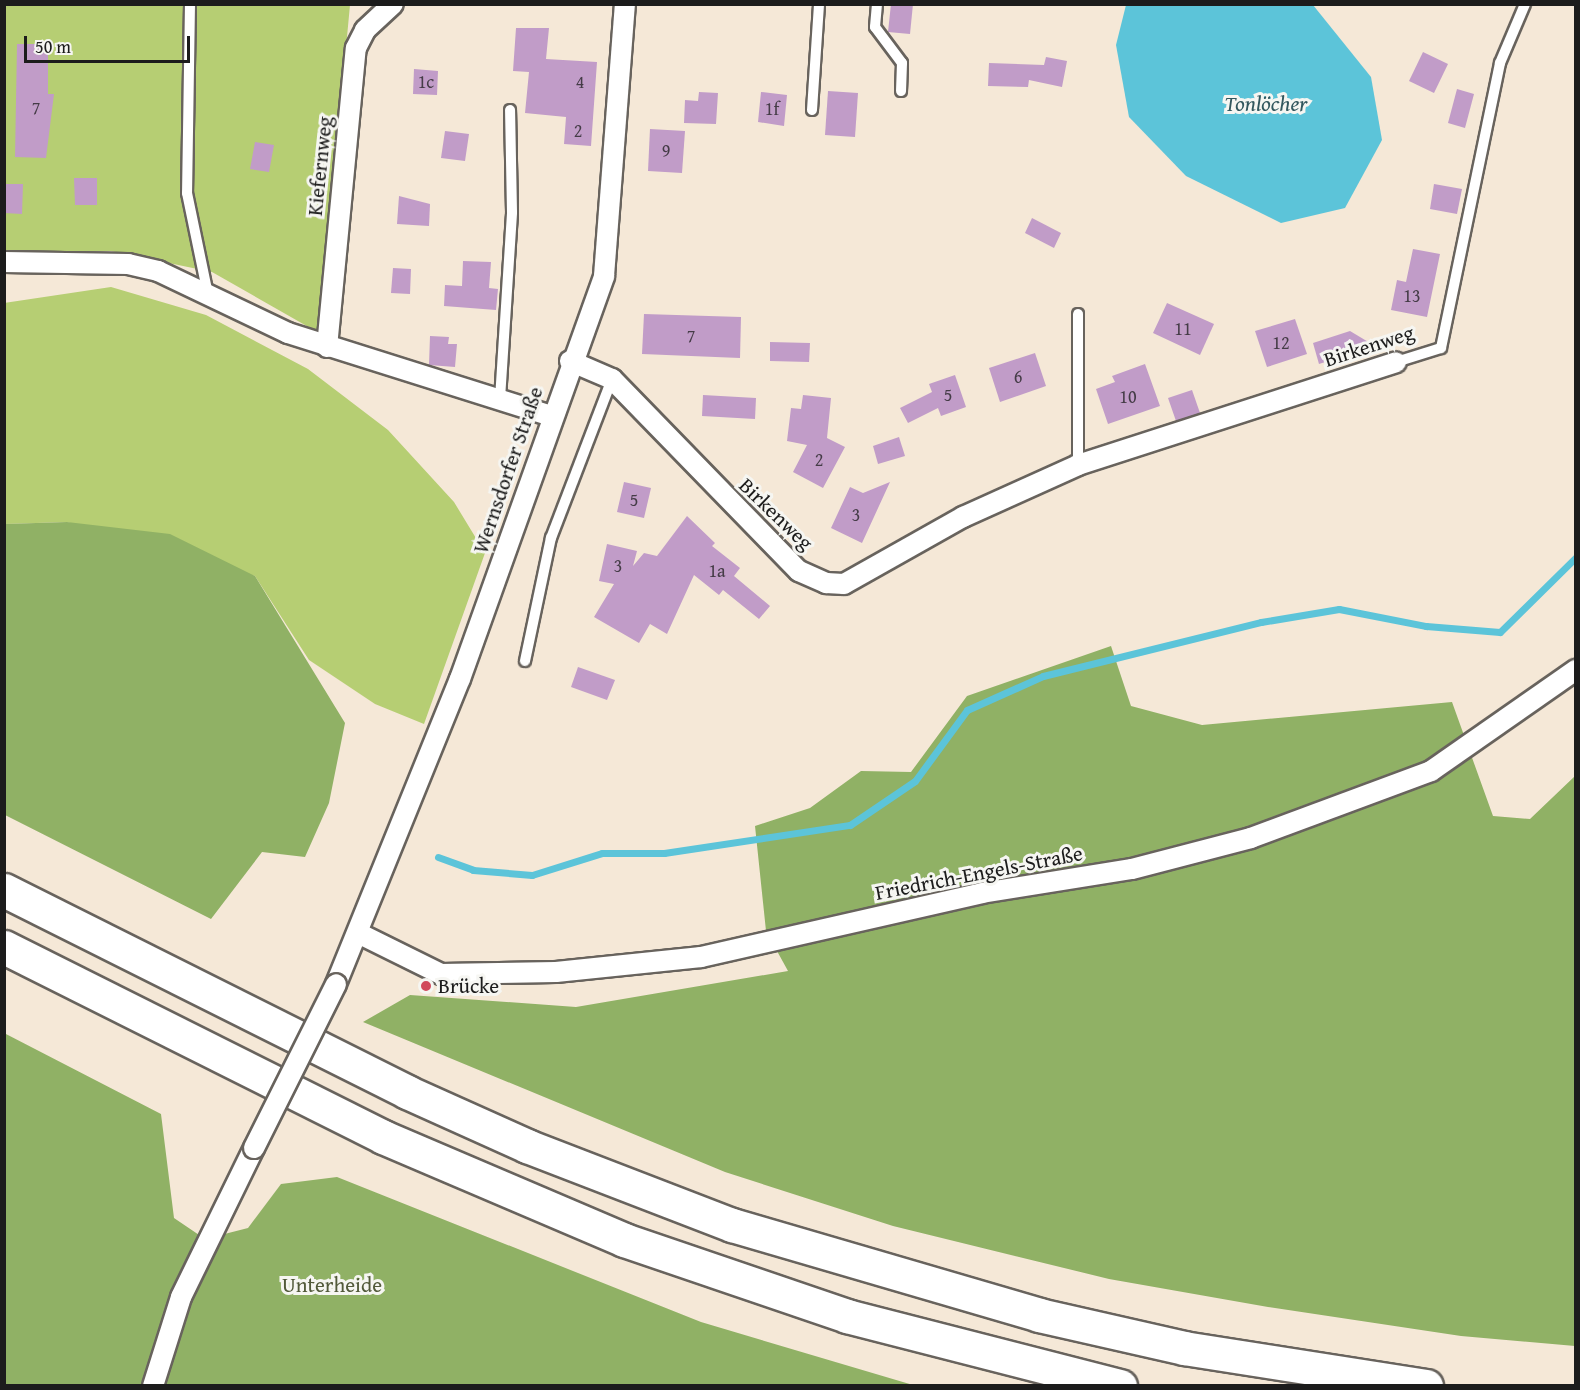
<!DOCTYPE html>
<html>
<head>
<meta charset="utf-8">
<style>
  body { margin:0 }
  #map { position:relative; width:1580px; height:1390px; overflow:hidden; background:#f5e8d7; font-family:"Gentium Book Plus",serif }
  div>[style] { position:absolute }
  .green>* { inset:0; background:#b6ce73 }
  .forest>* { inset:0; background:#90b165 }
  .water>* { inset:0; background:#5cc4d9 }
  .stream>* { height:7px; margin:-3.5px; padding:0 3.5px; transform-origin:3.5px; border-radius:3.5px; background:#5cc4d9 }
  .building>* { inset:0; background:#c19cc8 }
  .roads { filter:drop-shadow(2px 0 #68635d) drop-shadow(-2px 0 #68635d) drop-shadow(0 2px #68635d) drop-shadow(0 -2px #68635d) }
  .lane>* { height:10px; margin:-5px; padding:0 5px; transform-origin:5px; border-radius:5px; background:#fff }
  .street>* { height:20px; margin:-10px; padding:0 10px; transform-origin:10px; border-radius:10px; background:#fff }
  .highway>* { height:33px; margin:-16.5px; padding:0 16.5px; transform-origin:16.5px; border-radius:16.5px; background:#fff }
  .bridges { filter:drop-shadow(2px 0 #68635d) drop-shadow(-2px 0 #68635d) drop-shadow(0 2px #68635d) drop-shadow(0 -2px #68635d) }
  .street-bridge>* { height:20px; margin:-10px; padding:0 10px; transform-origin:10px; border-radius:10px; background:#fff }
  .dots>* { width:16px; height:16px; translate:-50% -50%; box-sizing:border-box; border:3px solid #f6f6f2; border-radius:50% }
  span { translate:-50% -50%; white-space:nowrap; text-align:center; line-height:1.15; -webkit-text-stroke:6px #f6f6f2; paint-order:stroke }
  .number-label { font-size:18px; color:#453c47 }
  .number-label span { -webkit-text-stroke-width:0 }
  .street-label { font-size:21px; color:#1c1c1c }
  .poi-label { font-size:21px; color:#1c1c1c }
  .left { translate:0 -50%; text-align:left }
  .park-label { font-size:21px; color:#525a3a }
  .water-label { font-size:22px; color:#32575e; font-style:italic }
  .frame { position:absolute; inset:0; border:6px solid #1c1c1c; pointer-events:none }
  .scale { position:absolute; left:24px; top:36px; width:166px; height:27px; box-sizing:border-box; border:3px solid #1c1c1c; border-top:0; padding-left:8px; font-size:18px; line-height:21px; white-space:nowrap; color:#1c1c1c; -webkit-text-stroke:4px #f6f6f2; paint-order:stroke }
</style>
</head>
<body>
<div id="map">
  <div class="green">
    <i style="clip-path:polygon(4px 5px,350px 5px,319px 333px,212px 272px,111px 251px,5px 251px)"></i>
    <i style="clip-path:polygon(111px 287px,206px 315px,308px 369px,388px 430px,454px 502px,485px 553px,424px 724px,375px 704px,309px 660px,255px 576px,67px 522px,5px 524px,4px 303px)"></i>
  </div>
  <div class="forest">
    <i style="clip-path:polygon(67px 522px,170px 534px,255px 576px,345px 723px,329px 803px,305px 857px,262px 852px,211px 919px,5px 815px,5px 524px)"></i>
    <i style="clip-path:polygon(1111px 646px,1131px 706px,1202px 725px,1452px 702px,1493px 816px,1530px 819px,1575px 776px,1575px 1346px,1461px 1336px,1268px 1307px,1109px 1279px,893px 1226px,725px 1172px,363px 1022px,410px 995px,576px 1007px,788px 971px,766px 931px,755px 826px,810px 808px,861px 771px,911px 772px,967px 696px)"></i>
    <i style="clip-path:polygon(4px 1033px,161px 1114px,174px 1218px,205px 1239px,248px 1228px,281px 1184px,337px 1177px,701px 1322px,913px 1385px,5px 1385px)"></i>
  </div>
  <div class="water">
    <i style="clip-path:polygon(1126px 5px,1313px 5px,1371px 77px,1382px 140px,1345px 208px,1281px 223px,1186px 176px,1129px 117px,1116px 45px)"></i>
  </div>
  <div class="stream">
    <i style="left:438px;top:857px;width:37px;rotate:20deg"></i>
    <i style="left:473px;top:870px;width:59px;rotate:4.8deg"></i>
    <i style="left:532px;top:875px;width:73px;rotate:-17.4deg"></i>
    <i style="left:602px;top:853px;width:62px"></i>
    <i style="left:664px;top:853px;width:188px;rotate:-8.6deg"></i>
    <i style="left:850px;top:825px;width:78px;rotate:-34.1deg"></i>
    <i style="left:915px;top:781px;width:88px;rotate:-53.8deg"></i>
    <i style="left:967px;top:710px;width:83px;rotate:-24.1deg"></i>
    <i style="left:1043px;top:676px;width:225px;rotate:-13.9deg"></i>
    <i style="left:1261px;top:622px;width:79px;rotate:-9.5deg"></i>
    <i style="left:1339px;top:609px;width:89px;rotate:11.1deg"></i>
    <i style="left:1426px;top:626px;width:74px;rotate:4.6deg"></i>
    <i style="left:1500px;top:632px;width:107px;rotate:-44.6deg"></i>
  </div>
  <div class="building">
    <i style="clip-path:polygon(891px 4px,913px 4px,910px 34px,888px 32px)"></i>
    <i style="clip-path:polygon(516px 28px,549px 28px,546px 59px,597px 62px,591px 146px,564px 144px,566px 117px,525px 113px,529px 72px,513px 71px)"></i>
    <i style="clip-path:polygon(17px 44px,48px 44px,48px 94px,54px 94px,46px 158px,15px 157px)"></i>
    <i style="clip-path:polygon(1423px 52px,1448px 64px,1434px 93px,1409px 81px)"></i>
    <i style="clip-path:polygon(1046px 57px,1067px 61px,1062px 87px,1029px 80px,1028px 87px,988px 86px,989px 63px,1044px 65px)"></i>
    <i style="clip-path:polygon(414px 69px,438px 71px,437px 95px,413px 94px)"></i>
    <i style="clip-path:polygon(1457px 89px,1474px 94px,1465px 128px,1448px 123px)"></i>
    <i style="clip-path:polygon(828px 91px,858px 93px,855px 137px,825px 135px)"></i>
    <i style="clip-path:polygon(699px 92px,718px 93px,716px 124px,684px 123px,685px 100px,698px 101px)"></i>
    <i style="clip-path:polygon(761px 92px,787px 95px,784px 126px,758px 122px)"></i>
    <i style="clip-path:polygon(650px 129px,685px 131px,682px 173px,648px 171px)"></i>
    <i style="clip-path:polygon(445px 131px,469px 134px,465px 161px,441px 158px)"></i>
    <i style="clip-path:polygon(255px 142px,274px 145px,269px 172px,250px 169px)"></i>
    <i style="clip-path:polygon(74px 178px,97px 178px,97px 205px,75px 205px)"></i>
    <i style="clip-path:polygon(4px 184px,23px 184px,22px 214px,4px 213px)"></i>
    <i style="clip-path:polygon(1434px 184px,1462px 189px,1457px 214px,1430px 209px)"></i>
    <i style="clip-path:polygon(399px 196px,430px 204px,429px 226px,397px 224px)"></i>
    <i style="clip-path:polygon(1032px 218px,1061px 233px,1054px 248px,1025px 233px)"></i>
    <i style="clip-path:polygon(1413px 249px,1440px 254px,1427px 317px,1391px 310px,1397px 280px,1406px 282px)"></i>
    <i style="clip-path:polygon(463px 261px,491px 262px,489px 288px,498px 289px,496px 310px,444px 306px,445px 285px,462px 286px)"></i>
    <i style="clip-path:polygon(393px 268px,411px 269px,410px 294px,391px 293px)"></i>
    <i style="clip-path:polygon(1167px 303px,1214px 324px,1200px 355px,1153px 333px)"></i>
    <i style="clip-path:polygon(644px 314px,741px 317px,740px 358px,642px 354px)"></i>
    <i style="clip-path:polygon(1295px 319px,1307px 354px,1267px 367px,1255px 331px)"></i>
    <i style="clip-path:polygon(1350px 331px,1375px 346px,1319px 364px,1313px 343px)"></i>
    <i style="clip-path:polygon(430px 336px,449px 337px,448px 344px,457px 344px,455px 367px,429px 365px)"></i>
    <i style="clip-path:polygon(770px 342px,810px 343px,809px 362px,770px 361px)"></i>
    <i style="clip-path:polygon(1035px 353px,1046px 386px,1000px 402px,989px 368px)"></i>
    <i style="clip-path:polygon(1145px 364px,1160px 406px,1108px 424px,1096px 389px,1115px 382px,1112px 376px)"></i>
    <i style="clip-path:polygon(955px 375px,966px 407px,941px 416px,938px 408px,908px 423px,900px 408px,932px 392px,929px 384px)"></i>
    <i style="clip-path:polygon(1192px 390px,1200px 413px,1176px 421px,1168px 398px)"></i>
    <i style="clip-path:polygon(703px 395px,756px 398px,755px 419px,702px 416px)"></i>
    <i style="clip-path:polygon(803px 395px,831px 398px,827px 438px,845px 447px,823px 488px,793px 472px,807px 445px,787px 441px,791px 408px,801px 409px)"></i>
    <i style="clip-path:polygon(899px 437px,905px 456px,878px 464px,873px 446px)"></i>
    <i style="clip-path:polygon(624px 482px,651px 488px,644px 518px,617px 512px)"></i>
    <i style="clip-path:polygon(890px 482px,862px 543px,831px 528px,850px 487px,863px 493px)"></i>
    <i style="clip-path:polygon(687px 516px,715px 543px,712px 546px,740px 568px,734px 576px,770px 606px,759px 619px,723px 590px,719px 595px,694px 575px,667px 634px,650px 624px,639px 643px,594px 617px,614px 584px,599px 581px,607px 544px,637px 551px,633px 566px,644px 553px,657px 556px)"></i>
    <i style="clip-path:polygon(578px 667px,615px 680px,607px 700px,571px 687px)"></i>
  </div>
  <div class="roads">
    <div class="lane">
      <i style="left:190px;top:4px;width:189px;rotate:90.9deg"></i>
      <i style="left:187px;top:193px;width:99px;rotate:78.3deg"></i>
      <i style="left:877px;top:4px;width:23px;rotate:95deg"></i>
      <i style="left:875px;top:27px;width:45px;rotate:53.1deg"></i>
      <i style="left:902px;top:63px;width:28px;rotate:92deg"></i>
      <i style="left:812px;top:110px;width:106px;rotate:-86.2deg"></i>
      <i style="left:1078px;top:314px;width:151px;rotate:90deg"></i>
      <i style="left:1396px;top:362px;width:47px;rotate:-17.3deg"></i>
      <i style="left:1441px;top:348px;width:291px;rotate:-78.3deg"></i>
      <i style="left:1500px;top:63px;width:64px;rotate:-67deg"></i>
      <i style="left:500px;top:399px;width:187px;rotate:-86.3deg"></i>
      <i style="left:512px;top:212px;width:102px;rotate:-91.1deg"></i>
      <i style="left:525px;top:661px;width:126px;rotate:-78.1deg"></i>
      <i style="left:551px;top:538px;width:170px;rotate:-69deg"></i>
    </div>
    <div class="street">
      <i style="left:4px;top:262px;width:124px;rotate:0.9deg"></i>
      <i style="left:128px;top:264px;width:31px;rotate:13deg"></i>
      <i style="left:158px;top:271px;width:144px;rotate:25.5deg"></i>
      <i style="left:288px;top:333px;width:277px;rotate:17.5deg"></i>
      <i style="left:327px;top:347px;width:300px;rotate:-84.5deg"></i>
      <i style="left:356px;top:48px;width:20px;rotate:-63deg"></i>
      <i style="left:365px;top:30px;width:38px;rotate:-43deg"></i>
      <i style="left:570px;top:361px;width:46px;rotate:23.2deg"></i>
      <i style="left:612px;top:379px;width:268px;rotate:45.8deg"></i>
      <i style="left:799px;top:571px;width:30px;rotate:24deg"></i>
      <i style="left:826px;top:583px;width:18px;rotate:3deg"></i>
      <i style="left:844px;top:584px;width:137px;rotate:-29.4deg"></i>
      <i style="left:963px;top:517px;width:126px;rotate:-24.3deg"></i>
      <i style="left:1078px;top:465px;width:334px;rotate:-17.9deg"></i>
      <i style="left:358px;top:933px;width:93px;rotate:26.3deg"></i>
      <i style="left:441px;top:974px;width:115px;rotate:-1deg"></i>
      <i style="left:556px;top:972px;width:146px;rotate:-5.9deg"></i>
      <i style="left:701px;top:957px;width:288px;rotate:-12.8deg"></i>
      <i style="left:982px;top:893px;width:152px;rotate:-9.1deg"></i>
      <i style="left:1132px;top:869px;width:123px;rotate:-14.6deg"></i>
      <i style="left:1251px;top:838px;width:192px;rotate:-20.4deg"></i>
      <i style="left:1431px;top:771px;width:177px;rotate:-34.9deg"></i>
      <i style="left:336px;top:984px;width:329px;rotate:-67.9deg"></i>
      <i style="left:460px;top:679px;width:428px;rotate:-70.3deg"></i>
      <i style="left:604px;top:276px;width:273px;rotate:-85.6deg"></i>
      <i style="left:153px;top:1386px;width:93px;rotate:-72.5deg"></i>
      <i style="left:181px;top:1297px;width:166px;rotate:-63.9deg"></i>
    </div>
    <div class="highway">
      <i style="left:4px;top:890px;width:451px;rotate:26.6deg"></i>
      <i style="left:407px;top:1092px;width:132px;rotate:24.2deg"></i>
      <i style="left:527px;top:1146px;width:220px;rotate:21.1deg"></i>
      <i style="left:732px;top:1225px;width:320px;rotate:16.3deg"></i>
      <i style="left:1039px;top:1315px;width:149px;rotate:12.8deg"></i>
      <i style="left:1184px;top:1348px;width:245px;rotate:8.9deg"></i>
      <i style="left:4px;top:947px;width:424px;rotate:26.6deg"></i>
      <i style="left:383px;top:1137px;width:262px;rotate:23.1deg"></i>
      <i style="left:624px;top:1240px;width:236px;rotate:18.8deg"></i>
      <i style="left:847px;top:1316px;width:282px;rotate:14.4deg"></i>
    </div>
  </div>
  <div class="bridges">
    <div class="street-bridge">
      <i style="left:254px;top:1148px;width:183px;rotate:-63.4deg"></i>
    </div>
  </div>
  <div class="dots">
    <i style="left:426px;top:986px;background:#d1495b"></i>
  </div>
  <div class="number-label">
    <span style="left:426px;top:82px">1c</span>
    <span style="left:580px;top:82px">4</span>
    <span style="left:36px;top:108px">7</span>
    <span style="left:772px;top:109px">1f</span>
    <span style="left:578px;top:131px">2</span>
    <span style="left:666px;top:151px">9</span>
    <span style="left:1412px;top:296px">13</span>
    <span style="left:1183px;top:329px">11</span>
    <span style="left:691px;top:336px">7</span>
    <span style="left:1281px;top:343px">12</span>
    <span style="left:1018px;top:377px">6</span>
    <span style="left:948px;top:395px">5</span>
    <span style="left:1128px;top:397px">10</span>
    <span style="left:819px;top:460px">2</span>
    <span style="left:634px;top:500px">5</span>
    <span style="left:856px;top:515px">3</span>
    <span style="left:618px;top:566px">3</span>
    <span style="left:717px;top:571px">1a</span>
  </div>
  <div class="street-label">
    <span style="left:320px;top:166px;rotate:-84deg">Kiefernweg</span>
    <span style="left:1369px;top:346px;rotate:-18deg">Birkenweg</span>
    <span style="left:508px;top:470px;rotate:-71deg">Wernsdorfer Straße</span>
    <span style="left:776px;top:514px;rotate:44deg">Birkenweg</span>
    <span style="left:979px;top:873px;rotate:-11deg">Friedrich-Engels-Straße</span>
  </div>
  <div class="poi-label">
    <span class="left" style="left:438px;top:986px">Brücke</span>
  </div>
  <div class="park-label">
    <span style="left:332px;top:1285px">Unterheide</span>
  </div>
  <div class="water-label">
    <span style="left:1266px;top:104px">Tonlöcher</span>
  </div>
  <div class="frame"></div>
  <div class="scale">50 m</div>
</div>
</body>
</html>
